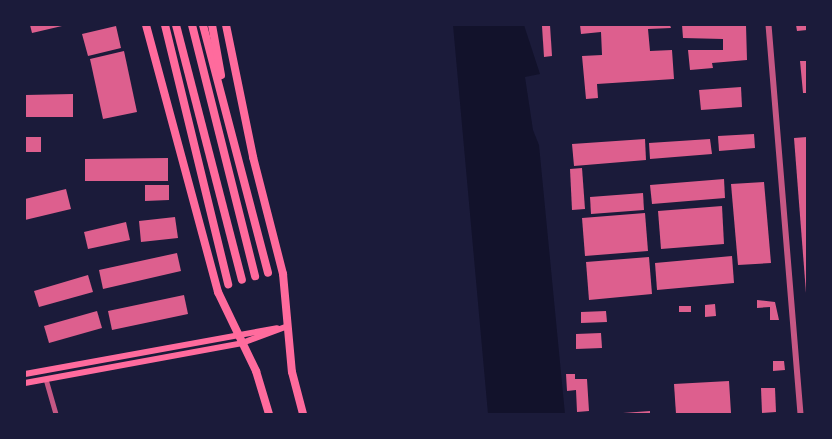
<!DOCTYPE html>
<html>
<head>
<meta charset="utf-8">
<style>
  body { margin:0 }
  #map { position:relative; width:832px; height:439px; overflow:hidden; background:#1b1b3a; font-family:"Alegreya Sans",sans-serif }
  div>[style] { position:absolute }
  .water>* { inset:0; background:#12122b }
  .building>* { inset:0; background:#dd5f8e }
  .minor>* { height:4.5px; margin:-2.25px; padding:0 2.25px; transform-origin:2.25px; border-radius:2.25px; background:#c65784 }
  .tertiary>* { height:5.5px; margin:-2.75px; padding:0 2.75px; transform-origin:2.75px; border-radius:2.75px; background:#c65784 }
  .secondary>* { height:6px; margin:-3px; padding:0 3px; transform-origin:3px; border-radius:3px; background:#ff6b9d }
  .primary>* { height:8px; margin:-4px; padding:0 4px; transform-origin:4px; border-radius:4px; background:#ff6b9d }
  .trunk>* { height:8px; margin:-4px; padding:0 4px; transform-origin:4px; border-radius:4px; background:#ff6b9d }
  span { translate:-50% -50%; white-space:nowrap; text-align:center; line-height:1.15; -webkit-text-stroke:4.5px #1b1b3a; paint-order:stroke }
  .frame { position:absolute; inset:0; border:26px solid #1b1b3a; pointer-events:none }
</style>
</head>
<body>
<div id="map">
  <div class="water">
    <i style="clip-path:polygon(453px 25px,524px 25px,540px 74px,525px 77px,533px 130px,539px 145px,565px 414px,488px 414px)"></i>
  </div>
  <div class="building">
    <i style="clip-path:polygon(30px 25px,62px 25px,62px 26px,32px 33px)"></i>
    <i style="clip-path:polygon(550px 25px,552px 56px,544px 57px,542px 26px)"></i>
    <i style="clip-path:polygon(580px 25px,670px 25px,671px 28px,648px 29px,650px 51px,672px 50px,674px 79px,597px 84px,598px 98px,586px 99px,582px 56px,602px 55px,601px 32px,581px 34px)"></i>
    <i style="clip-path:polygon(682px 25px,746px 25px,747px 60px,712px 63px,713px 68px,690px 70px,688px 50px,723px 50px,723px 39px,683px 38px)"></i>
    <i style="clip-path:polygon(796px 25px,807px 25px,807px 30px,797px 31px)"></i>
    <i style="clip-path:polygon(116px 26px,121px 48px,88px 56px,82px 34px)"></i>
    <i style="clip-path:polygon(124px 51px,137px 112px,103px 119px,90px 59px)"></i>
    <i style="clip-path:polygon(800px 61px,807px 61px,807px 93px,803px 93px)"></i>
    <i style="clip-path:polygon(741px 87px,742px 107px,701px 110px,699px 90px)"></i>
    <i style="clip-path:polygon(73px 94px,73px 117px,25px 117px,25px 95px)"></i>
    <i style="clip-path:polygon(754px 134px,755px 148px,719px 151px,718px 136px)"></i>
    <i style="clip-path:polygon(25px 137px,41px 137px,41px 152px,25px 152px)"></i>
    <i style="clip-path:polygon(807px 137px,807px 293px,806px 293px,794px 138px)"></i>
    <i style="clip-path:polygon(645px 139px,646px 160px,574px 166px,572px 144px)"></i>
    <i style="clip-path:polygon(710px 139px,712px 154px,650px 159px,649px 143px)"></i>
    <i style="clip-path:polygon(168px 158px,168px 181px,85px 181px,85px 159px)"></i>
    <i style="clip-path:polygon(582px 168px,585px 209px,572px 210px,570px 169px)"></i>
    <i style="clip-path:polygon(724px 179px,725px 198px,652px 204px,650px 185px)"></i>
    <i style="clip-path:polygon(764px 182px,771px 263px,738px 265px,731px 184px)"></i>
    <i style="clip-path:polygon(145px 185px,169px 185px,169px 200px,145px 201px)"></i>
    <i style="clip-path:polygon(66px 189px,71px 209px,25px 220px,25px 199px)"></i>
    <i style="clip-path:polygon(643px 193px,644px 210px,591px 214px,590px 197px)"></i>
    <i style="clip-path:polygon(722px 206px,724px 244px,661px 249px,658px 211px)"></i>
    <i style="clip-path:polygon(645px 213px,648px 251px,585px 256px,582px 218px)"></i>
    <i style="clip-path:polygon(175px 217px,178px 238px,141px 242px,139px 221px)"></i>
    <i style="clip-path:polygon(126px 222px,130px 240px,88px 249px,84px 232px)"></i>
    <i style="clip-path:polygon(177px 253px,181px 271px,103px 289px,99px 270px)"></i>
    <i style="clip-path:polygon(732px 256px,734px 283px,657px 290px,655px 263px)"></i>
    <i style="clip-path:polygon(649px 257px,652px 294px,589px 300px,586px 262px)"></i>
    <i style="clip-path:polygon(88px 275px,93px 292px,39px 307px,34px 291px)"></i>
    <i style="clip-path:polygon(184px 295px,188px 314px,112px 330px,108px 311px)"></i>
    <i style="clip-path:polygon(757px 300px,775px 302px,779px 320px,770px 320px,770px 307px,757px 308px)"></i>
    <i style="clip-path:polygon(715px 304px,716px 316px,705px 317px,705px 305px)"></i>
    <i style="clip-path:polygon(679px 306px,691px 306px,691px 312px,679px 312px)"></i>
    <i style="clip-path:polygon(97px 311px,102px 328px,49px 343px,44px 326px)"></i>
    <i style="clip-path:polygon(606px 311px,607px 322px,581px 323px,581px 312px)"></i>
    <i style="clip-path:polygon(601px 333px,602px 348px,576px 349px,576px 334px)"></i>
    <i style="clip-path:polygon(773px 361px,784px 361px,785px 370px,773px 371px)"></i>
    <i style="clip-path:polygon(566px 374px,575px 374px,575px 379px,587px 379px,589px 411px,577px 412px,576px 390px,567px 391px)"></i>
    <i style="clip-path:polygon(729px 381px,731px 413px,676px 414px,674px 384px)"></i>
    <i style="clip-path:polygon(761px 388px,775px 388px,776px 412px,762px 413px)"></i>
    <i style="clip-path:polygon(650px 411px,650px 414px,623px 414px,623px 413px)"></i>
  </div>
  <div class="minor">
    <i style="left:46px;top:379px;width:36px;rotate:74deg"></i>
  </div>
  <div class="tertiary">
    <i style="left:769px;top:25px;width:390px;rotate:85.3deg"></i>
  </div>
  <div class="secondary">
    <i style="left:25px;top:374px;width:256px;rotate:-10.3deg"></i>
    <i style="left:25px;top:383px;width:221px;rotate:-10.4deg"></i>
    <i style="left:242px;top:343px;width:49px;rotate:-20.3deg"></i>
  </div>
  <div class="primary">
    <i style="left:146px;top:25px;width:277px;rotate:74.9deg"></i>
    <i style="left:218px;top:292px;width:88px;rotate:64.3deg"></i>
    <i style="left:256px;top:371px;width:45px;rotate:73.2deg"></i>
    <i style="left:226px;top:25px;width:135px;rotate:78.4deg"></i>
    <i style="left:253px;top:157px;width:121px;rotate:75.6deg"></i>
    <i style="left:283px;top:274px;width:98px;rotate:84.8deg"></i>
    <i style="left:292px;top:372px;width:43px;rotate:75.3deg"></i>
  </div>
  <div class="trunk">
    <i style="left:165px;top:25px;width:267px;rotate:76.3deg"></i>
    <i style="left:176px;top:25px;width:263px;rotate:75.5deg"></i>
    <i style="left:192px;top:25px;width:259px;rotate:75.9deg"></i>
    <i style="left:203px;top:25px;width:256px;rotate:75.3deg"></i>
    <i style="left:212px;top:25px;width:51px;rotate:79.8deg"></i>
  </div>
  <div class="frame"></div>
</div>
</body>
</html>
